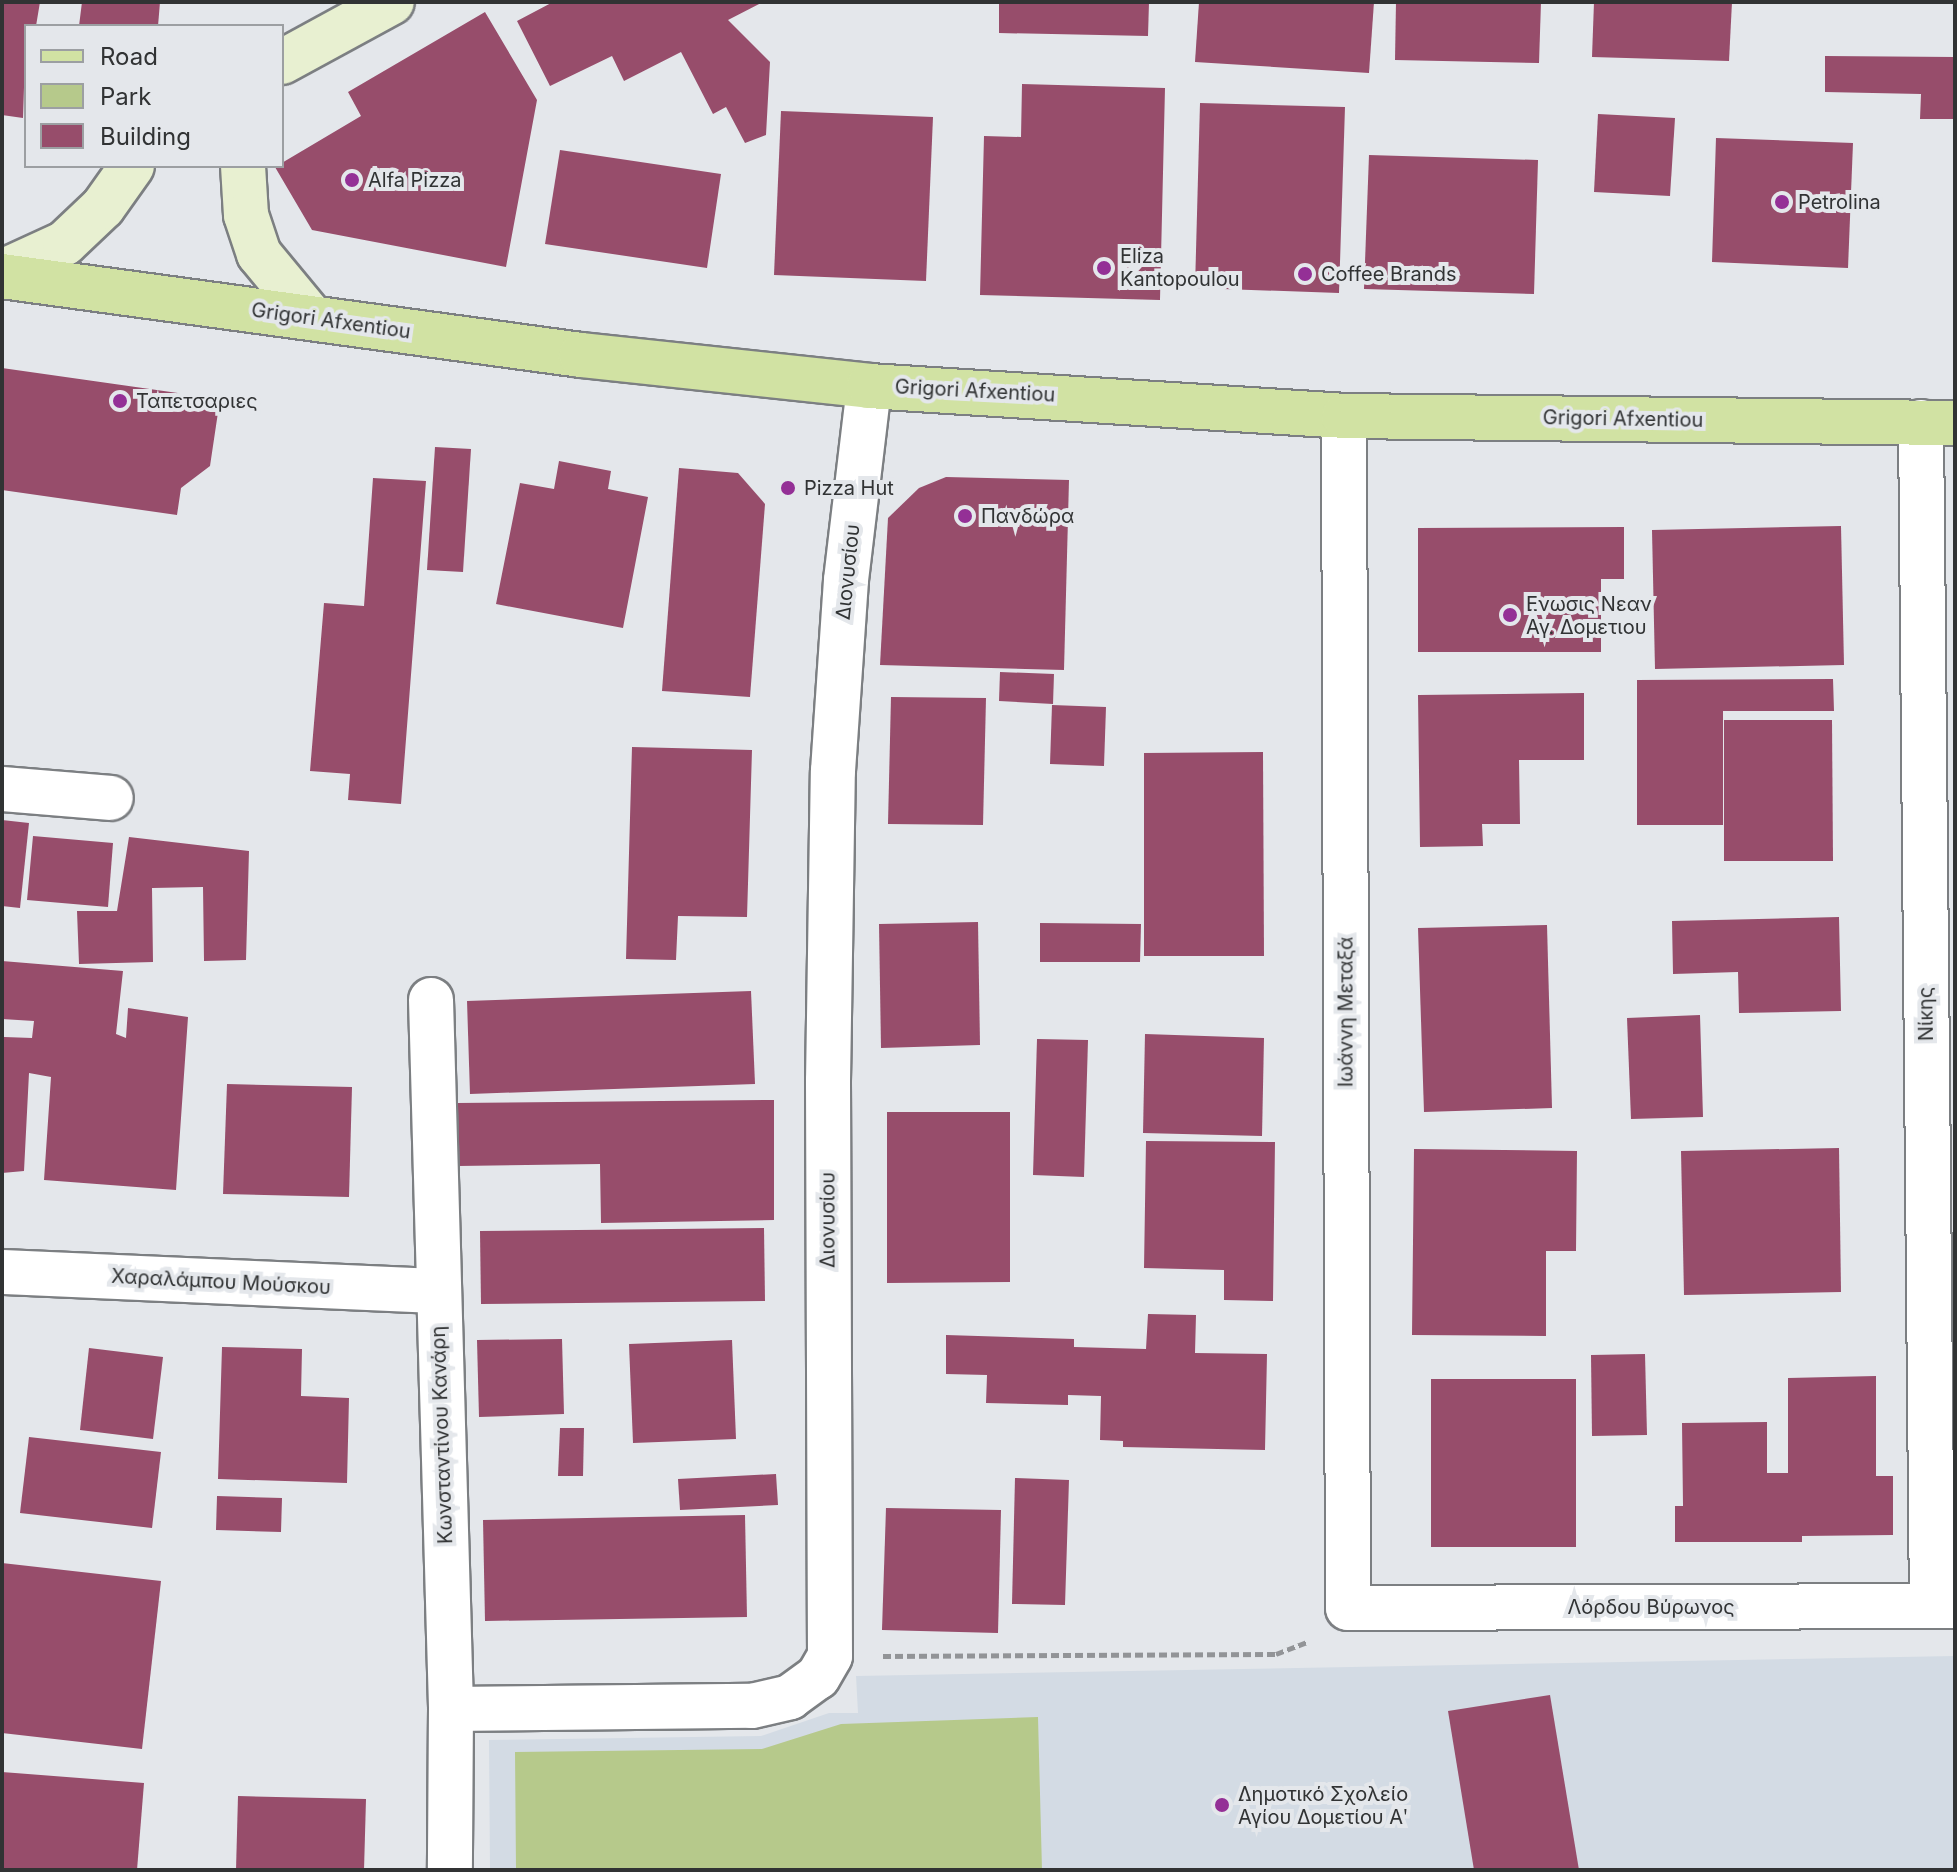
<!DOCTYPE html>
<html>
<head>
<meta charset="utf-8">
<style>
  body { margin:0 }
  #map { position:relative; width:1957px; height:1872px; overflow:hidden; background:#e4e7eb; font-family:Inter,sans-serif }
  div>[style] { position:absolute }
  .built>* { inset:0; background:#d3dbe4 }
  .green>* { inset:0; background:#b6c98b }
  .building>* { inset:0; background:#974d6b }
  .path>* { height:5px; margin-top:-2.5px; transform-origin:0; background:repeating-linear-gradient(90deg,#929497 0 8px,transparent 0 12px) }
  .roads { filter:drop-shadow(2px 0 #7c7f82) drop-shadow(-2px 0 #7c7f82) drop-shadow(0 2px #7c7f82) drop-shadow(0 -2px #7c7f82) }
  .street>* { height:44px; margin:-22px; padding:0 22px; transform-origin:22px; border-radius:22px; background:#fff }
  .secondary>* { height:44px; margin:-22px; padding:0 22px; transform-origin:22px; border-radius:22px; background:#e8f0d1 }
  .primary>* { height:44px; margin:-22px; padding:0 22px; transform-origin:22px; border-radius:22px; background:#d1e2a3 }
  .dots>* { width:22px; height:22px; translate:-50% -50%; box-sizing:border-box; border:4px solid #e4e7eb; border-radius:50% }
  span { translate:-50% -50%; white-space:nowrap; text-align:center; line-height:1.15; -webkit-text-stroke:8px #e4e7eb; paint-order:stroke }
  .poi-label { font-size:20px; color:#313334 }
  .left { translate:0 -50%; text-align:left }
  .street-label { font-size:20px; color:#313334 }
  .frame { position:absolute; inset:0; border:4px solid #313334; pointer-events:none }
  .legend { position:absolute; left:24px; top:24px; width:260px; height:144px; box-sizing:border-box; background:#e4e7eb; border:2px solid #9c9fa2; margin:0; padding:10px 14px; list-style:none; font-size:24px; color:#313334 }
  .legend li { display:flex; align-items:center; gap:16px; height:40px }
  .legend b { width:40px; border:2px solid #9c9fa2 }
</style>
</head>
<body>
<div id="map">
  <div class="built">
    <i style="clip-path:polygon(1955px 1656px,1955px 1870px,490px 1870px,489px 1740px,761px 1736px,829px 1713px,858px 1713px,856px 1676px)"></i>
  </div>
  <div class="green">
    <i style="clip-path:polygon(1038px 1717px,1042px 1870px,516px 1870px,515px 1752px,762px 1749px,841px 1724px)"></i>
  </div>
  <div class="building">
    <i style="clip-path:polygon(2px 2px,40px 2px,36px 26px,26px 26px,23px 118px,2px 115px)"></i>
    <i style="clip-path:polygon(82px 2px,160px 2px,158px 26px,79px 26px)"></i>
    <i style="clip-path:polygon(553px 2px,763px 2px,728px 20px,770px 62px,766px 135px,745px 143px,726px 107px,713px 114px,681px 52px,624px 81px,612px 56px,550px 86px,517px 21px)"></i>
    <i style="clip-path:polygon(999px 2px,1149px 2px,1148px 36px,999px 33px)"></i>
    <i style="clip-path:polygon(1199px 2px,1374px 2px,1369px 73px,1195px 62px)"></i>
    <i style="clip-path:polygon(1396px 2px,1541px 2px,1539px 63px,1395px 60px)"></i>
    <i style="clip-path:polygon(1594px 2px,1732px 2px,1729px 61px,1592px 57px)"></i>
    <i style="clip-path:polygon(485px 12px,537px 100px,506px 267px,312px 230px,275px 167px,361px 116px,348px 92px)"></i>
    <i style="clip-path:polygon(1825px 56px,1955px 57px,1955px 119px,1920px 119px,1921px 94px,1825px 92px)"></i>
    <i style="clip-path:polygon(1022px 84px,1165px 88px,1160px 300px,980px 295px,984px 136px,1021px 137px)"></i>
    <i style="clip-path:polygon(1200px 103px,1345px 107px,1339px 293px,1195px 288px)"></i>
    <i style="clip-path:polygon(781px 111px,933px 117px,926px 281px,774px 275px)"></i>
    <i style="clip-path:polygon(1598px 114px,1675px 118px,1670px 196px,1594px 192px)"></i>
    <i style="clip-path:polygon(1716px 138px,1853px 143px,1848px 268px,1712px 262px)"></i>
    <i style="clip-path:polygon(560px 150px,721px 174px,707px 268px,545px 244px)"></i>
    <i style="clip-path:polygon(1369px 155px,1538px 160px,1534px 294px,1364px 289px)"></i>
    <i style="clip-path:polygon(2px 368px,220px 399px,210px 466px,181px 488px,177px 515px,2px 490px)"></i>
    <i style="clip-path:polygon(435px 447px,471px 449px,463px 572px,427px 570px)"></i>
    <i style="clip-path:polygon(559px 461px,611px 471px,608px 489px,648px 497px,623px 628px,496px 604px,520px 483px,554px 489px)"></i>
    <i style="clip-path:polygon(679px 468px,738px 473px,765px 504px,750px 697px,662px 691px)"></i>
    <i style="clip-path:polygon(946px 477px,1069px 480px,1064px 670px,880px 665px,888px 518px,919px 488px)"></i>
    <i style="clip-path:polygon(373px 478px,426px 481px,401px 804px,348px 800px,350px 774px,310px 771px,324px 603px,364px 606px)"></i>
    <i style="clip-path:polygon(1841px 526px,1844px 665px,1655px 669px,1652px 530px)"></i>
    <i style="clip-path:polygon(1624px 527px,1624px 579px,1601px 579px,1601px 652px,1418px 652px,1418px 528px)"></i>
    <i style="clip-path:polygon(1000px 672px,1054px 674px,1053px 704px,999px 701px)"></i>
    <i style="clip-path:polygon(1833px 679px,1834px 711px,1723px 711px,1723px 825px,1637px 825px,1637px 680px)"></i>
    <i style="clip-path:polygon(1584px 693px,1584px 760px,1519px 760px,1520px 824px,1482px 824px,1483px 846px,1420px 847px,1418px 695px)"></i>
    <i style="clip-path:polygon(891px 697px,986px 698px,983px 825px,888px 824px)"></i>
    <i style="clip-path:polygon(1052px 705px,1106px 707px,1104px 766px,1050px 764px)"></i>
    <i style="clip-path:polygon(1724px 720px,1832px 720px,1833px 861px,1724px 861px)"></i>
    <i style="clip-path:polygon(632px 747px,752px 750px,747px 917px,678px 916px,676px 960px,626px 959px)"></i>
    <i style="clip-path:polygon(1263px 752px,1264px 956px,1144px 956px,1144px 753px)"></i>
    <i style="clip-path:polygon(2px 820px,29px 823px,20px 908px,2px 906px)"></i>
    <i style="clip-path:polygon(33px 836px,113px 843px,108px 907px,27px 900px)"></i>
    <i style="clip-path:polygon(129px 837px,249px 851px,246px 960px,204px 961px,203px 887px,152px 888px,153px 962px,79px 964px,77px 911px,117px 911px)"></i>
    <i style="clip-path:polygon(1839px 917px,1841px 1011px,1739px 1013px,1738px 972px,1673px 974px,1672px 921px)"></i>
    <i style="clip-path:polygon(978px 922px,980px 1045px,881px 1048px,879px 924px)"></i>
    <i style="clip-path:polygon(1040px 923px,1141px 924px,1140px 962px,1040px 962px)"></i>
    <i style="clip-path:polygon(1547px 925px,1552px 1108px,1424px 1112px,1418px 928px)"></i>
    <i style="clip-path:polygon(2px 961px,123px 971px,116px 1034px,126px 1038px,128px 1008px,188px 1017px,176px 1190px,44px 1180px,51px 1077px,29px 1073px,24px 1171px,2px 1173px,4px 1037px,32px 1038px,34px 1021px,2px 1019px)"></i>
    <i style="clip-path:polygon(751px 991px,755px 1084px,470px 1094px,467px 1001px)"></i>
    <i style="clip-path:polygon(1700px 1015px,1703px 1117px,1631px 1119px,1627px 1018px)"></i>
    <i style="clip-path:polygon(1145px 1034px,1264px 1038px,1262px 1136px,1143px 1133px)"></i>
    <i style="clip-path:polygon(1037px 1039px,1088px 1040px,1084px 1177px,1033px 1175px)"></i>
    <i style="clip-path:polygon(227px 1084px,352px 1087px,349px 1197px,223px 1194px)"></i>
    <i style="clip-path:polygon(774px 1100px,774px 1220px,601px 1223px,600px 1164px,458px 1166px,457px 1103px)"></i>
    <i style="clip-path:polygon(887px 1112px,1010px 1112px,1010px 1282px,887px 1283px)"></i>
    <i style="clip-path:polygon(1146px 1141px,1275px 1142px,1273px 1301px,1224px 1300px,1224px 1270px,1144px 1268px)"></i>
    <i style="clip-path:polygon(1839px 1148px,1841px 1292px,1684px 1295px,1681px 1151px)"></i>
    <i style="clip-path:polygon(1414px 1149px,1577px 1151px,1576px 1251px,1546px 1251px,1546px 1336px,1412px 1335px)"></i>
    <i style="clip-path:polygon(764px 1228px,765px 1301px,481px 1304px,480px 1231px)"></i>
    <i style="clip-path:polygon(1148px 1314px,1196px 1315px,1195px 1353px,1267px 1354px,1265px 1450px,1123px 1447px,1123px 1441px,1100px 1440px,1101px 1396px,1068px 1395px,1068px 1405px,986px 1403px,987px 1375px,946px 1374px,946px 1335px,1074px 1339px,1074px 1347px,1146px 1349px)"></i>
    <i style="clip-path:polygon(562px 1339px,564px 1414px,479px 1417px,477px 1340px)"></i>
    <i style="clip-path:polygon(732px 1340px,736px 1439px,633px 1443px,629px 1344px)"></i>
    <i style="clip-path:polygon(222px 1347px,302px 1349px,301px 1396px,349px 1398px,347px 1483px,218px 1479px)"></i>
    <i style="clip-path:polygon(89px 1348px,163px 1357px,153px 1439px,80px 1430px)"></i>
    <i style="clip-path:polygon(1645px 1354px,1647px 1435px,1592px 1436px,1591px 1355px)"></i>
    <i style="clip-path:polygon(1876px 1376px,1876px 1476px,1893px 1476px,1893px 1535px,1802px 1536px,1802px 1542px,1675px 1542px,1675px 1506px,1683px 1506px,1682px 1423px,1767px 1422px,1767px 1473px,1788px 1473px,1788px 1378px)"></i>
    <i style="clip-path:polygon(1431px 1379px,1576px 1379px,1576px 1547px,1431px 1547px)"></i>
    <i style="clip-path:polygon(560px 1428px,584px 1428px,583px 1476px,558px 1476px)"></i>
    <i style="clip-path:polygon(29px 1437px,161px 1452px,152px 1528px,20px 1513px)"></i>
    <i style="clip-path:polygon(776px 1474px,778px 1505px,680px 1510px,678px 1479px)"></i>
    <i style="clip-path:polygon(1015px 1478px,1069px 1480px,1065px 1605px,1012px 1604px)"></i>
    <i style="clip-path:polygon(217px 1496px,282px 1498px,281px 1532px,216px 1530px)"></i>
    <i style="clip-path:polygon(886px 1508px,1001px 1510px,998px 1633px,882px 1630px)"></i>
    <i style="clip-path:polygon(745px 1515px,747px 1617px,485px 1621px,483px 1520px)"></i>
    <i style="clip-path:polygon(2px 1563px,161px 1581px,142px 1749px,2px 1733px)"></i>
    <i style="clip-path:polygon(1550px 1695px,1579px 1870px,1474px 1870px,1448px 1711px)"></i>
    <i style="clip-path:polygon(2px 1772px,144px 1783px,137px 1870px,2px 1870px)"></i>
    <i style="clip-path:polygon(238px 1796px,366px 1799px,364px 1870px,236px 1870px)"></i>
  </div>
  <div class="path">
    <i style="left:883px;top:1656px;width:393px;rotate:-0.3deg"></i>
    <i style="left:1276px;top:1654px;width:33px;rotate:-21deg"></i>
  </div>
  <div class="roads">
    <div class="street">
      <i style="left:1344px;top:416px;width:1192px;rotate:89.81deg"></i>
      <i style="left:1348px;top:1608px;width:607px;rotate:-0.19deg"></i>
      <i style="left:1921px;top:422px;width:1184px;rotate:89.47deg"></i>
      <i style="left:2px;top:789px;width:109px;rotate:4.7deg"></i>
      <i style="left:431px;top:1000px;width:709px;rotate:88.38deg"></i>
      <i style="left:451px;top:1709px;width:161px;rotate:90.4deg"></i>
      <i style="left:2px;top:1272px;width:435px;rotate:2.5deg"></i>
      <i style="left:451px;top:1709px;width:301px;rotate:-0.6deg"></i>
      <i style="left:752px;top:1706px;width:39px;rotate:-13deg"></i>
      <i style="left:790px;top:1697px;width:34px;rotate:-36deg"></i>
      <i style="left:818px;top:1677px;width:24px;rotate:-60deg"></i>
      <i style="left:830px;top:1656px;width:575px;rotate:-90.2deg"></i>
      <i style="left:828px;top:1081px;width:310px;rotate:-89.1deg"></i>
      <i style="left:833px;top:771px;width:191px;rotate:-86.1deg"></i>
      <i style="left:846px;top:580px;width:195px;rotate:-83.2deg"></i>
    </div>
    <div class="secondary">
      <i style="left:282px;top:62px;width:125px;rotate:-28.6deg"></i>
      <i style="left:243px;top:166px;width:49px;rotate:86.5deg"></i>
      <i style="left:246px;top:215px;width:41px;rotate:71.6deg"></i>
      <i style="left:259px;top:254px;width:83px;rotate:50.4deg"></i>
      <i style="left:2px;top:272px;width:69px;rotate:-24.7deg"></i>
      <i style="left:65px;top:243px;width:52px;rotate:-43.5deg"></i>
      <i style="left:103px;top:207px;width:50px;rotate:-54.7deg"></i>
    </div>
    <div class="primary">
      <i style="left:2px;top:276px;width:584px;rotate:7.77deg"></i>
      <i style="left:581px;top:355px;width:290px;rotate:6.1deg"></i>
      <i style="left:869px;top:386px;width:476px;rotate:3.6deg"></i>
      <i style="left:1344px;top:416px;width:611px;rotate:0.66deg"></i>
    </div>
  </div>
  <div class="dots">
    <i style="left:352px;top:180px;background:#943096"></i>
    <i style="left:1782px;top:202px;background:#943096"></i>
    <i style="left:1104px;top:268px;background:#943096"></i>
    <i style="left:1305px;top:274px;background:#943096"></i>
    <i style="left:120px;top:401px;background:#943096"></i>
    <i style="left:788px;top:488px;background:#943096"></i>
    <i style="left:965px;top:516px;background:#943096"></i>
    <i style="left:1510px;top:615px;background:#943096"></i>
    <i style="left:1222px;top:1805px;background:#943096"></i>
  </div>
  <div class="poi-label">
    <span class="left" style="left:368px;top:180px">Alfa Pizza</span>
    <span class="left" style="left:1798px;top:202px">Petrolina</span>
    <span class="left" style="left:1120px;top:268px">Eliza<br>Kantopoulou</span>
    <span class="left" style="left:1321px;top:274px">Coffee Brands</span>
    <span class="left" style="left:136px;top:401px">Ταπετσαριες</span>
    <span class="left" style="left:804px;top:488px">Pizza Hut</span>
    <span class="left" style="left:981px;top:516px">Πανδώρα</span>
    <span class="left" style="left:1526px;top:616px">Ενωσις Νεαν<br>Αγ. Δομετιου</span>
    <span class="left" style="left:1238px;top:1806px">Δημοτικό Σχολείο<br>Αγίου Δομετίου Αʹ</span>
  </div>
  <div class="street-label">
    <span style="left:331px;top:321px;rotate:8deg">Grigori Afxentiou</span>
    <span style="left:975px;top:391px;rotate:3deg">Grigori Afxentiou</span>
    <span style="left:1623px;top:419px;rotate:1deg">Grigori Afxentiou</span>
    <span style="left:848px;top:572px;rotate:-84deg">Διονυσίου</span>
    <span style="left:1346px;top:1012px;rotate:-90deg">Ιωάννη Μεταξά</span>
    <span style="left:1926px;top:1014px;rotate:-91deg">Νίκης</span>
    <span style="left:828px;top:1220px;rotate:-90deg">Διονυσίου</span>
    <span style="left:221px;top:1282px;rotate:3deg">Χαραλάμπου Μούσκου</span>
    <span style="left:442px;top:1435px;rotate:-92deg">Κωνσταντίνου Κανάρη</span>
    <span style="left:1651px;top:1607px">Λόρδου Βύρωνος</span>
  </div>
  <div class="frame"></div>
  <ul class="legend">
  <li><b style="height:10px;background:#d1e2a3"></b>Road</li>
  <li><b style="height:22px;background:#b6c98b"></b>Park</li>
  <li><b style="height:22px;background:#974d6b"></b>Building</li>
  </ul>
</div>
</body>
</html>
